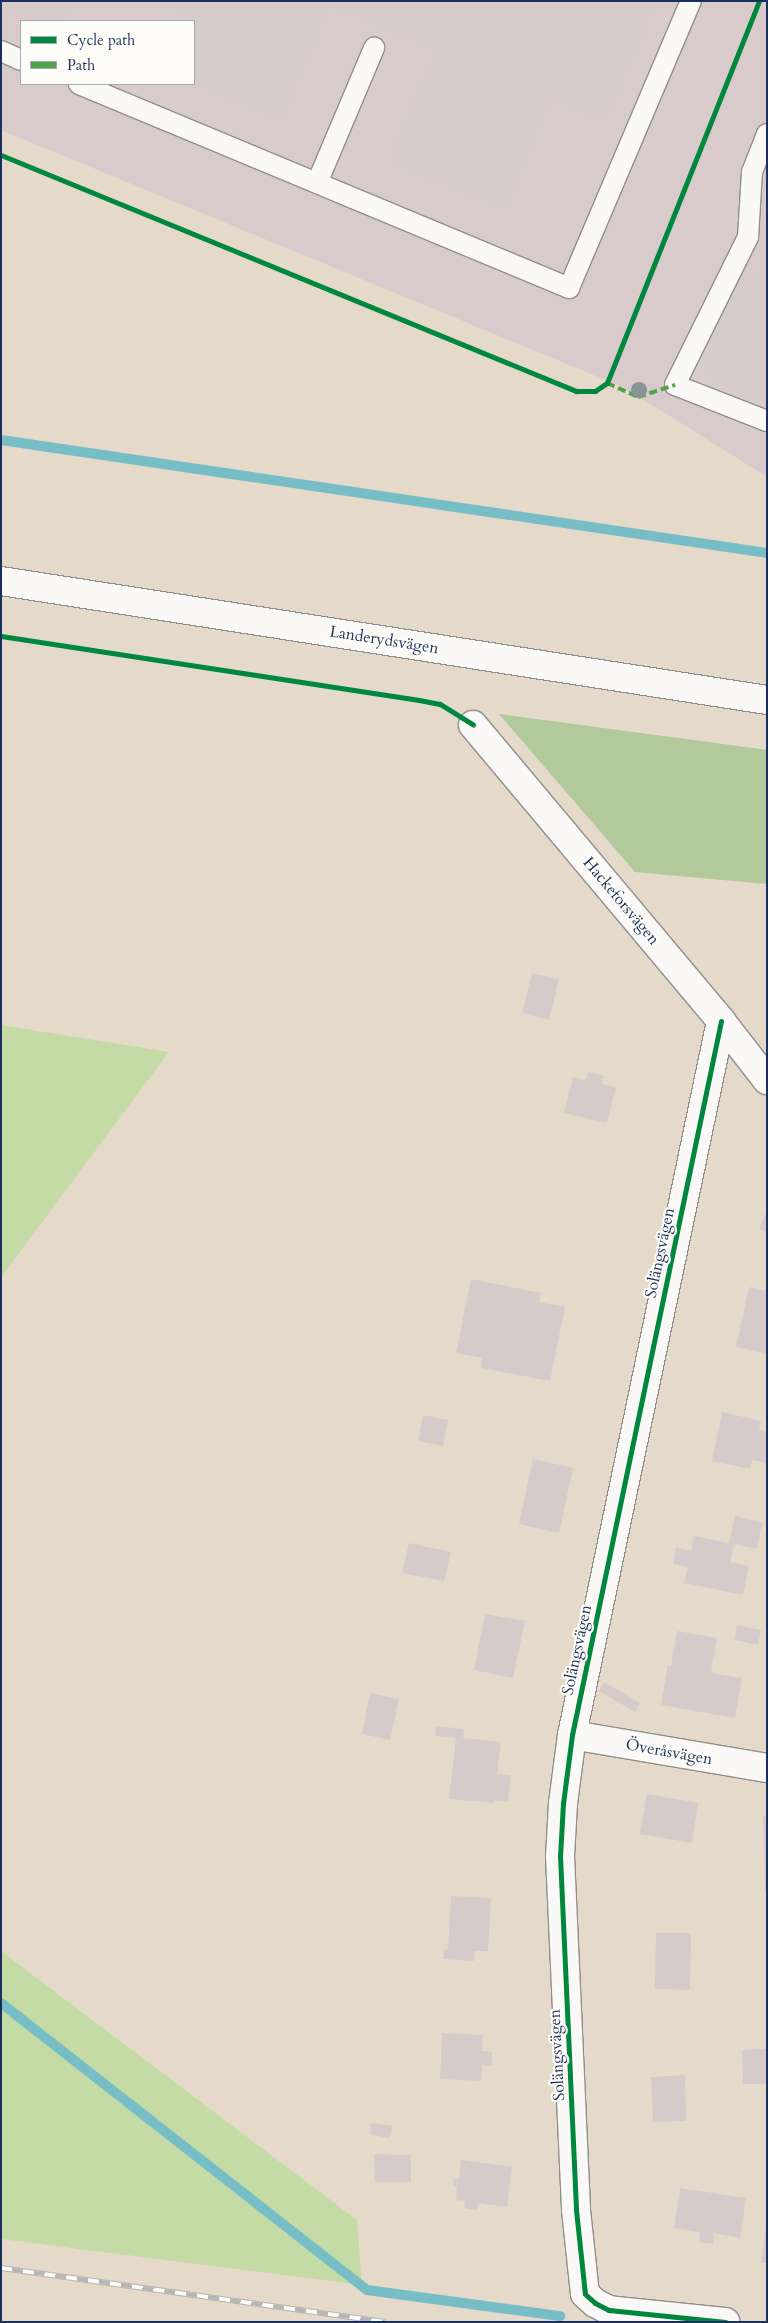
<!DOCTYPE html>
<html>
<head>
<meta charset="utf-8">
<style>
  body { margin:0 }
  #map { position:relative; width:768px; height:2323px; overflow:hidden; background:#e5dac9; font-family:Cardo,serif }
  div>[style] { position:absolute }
  .industrial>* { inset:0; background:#d9cacc }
  .green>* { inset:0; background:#c4dba6 }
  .forest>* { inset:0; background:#b1c99b }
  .stream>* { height:10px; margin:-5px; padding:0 5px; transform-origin:5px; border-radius:5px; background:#76bdc6 }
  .building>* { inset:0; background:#d5cbcb }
  .roads { filter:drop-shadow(1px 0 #908e8d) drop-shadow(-1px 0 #908e8d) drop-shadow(0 1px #908e8d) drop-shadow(0 -1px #908e8d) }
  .lane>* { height:20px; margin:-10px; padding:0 10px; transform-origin:10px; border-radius:10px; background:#fbf9f7 }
  .street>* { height:28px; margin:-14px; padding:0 14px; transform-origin:14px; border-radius:14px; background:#fbf9f7 }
  .secondary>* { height:28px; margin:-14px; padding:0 14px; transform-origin:14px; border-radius:14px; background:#fbf9f7 }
  .rail>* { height:5.5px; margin-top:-2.75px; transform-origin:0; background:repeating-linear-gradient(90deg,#fdfcf7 0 11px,#b5b6b9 0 22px); box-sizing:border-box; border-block:1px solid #b5b6b9 }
  .quiet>* { height:4px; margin-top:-2px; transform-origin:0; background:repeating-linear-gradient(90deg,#4fa44a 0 8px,transparent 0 12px) }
  .cycleway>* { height:5px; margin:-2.5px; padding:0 2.5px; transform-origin:2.5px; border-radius:2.5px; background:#00873e }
  .trees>* { width:16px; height:16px; margin:-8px; border-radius:50%; background:#899494 }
  span { translate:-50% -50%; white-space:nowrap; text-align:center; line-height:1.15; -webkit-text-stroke:4.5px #fdfcf7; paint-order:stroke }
  .street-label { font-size:16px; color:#1b2f5e }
  .frame { position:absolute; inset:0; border:2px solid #1b2f5e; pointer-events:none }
  .legend { position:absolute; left:20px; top:20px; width:175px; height:65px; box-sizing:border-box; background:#fdfcf7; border:1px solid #a3aaba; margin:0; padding:6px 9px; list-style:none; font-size:15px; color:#1b2f5e }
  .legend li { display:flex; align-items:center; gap:10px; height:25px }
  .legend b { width:25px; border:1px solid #a3aaba }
</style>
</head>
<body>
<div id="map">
  <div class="industrial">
    <i style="clip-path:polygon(evenodd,1px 1px,767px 1px,767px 477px,625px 388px,1px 130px,1px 1px,21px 21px,194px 21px,194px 84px,21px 84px,21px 21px)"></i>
  </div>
  <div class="green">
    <i style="clip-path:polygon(1px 1025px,169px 1052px,1px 1277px)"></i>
    <i style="clip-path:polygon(1px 1951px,357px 2220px,362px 2285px,1px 2239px)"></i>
  </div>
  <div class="forest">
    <i style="clip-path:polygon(499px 714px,767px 750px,767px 884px,635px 872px)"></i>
  </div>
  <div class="stream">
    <i style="left:1px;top:440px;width:774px;rotate:8.39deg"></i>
    <i style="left:1px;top:2003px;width:465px;rotate:38.1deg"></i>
    <i style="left:367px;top:2290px;width:195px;rotate:7.7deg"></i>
  </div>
  <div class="building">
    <i style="clip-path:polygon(1px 1px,73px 1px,64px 21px,41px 21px,1px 5px)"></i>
    <i style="clip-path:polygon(155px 1px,656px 1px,606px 121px,551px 98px,505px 209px,389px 162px,436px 49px,329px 6px,282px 120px,194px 84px,194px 21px,188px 21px,190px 16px)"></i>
    <i style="clip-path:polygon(756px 276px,767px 278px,767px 401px,713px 379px,707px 370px,705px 358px,735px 286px,744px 278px)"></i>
    <i style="clip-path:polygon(532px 973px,559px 979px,549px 1020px,522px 1013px)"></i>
    <i style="clip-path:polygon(588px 1072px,604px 1076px,602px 1084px,616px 1087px,607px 1123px,564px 1113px,573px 1077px,586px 1080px)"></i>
    <i style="clip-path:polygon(767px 1210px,767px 1232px,759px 1229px)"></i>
    <i style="clip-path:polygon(471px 1279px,541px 1293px,539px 1302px,565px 1307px,550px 1381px,481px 1368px,482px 1358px,456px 1353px)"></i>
    <i style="clip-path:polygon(749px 1287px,767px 1291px,767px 1354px,736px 1347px)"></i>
    <i style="clip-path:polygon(722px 1412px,761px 1421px,759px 1430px,767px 1432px,767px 1463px,752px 1460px,750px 1469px,712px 1461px)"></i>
    <i style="clip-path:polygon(423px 1415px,448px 1420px,443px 1446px,418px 1441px)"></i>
    <i style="clip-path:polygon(533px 1459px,573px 1468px,559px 1533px,519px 1524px)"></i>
    <i style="clip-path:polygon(735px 1516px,762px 1523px,757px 1549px,734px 1544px,730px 1562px,749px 1566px,743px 1595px,684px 1583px,688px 1567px,673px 1564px,676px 1548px,691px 1551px,694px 1536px,729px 1543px)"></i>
    <i style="clip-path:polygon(409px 1543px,451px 1552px,444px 1581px,402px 1573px)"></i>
    <i style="clip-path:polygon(485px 1614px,525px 1621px,513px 1678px,474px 1670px)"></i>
    <i style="clip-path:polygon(737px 1625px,761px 1630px,758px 1645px,734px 1640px)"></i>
    <i style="clip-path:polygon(677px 1631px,717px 1638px,711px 1673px,742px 1678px,735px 1718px,661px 1705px,668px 1665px,671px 1666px)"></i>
    <i style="clip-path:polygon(604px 1682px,640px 1703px,635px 1712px,599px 1691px)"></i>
    <i style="clip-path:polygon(370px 1693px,399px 1699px,390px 1740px,362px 1734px)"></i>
    <i style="clip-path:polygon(436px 1726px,464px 1729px,463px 1738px,501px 1742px,497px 1774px,511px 1775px,508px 1802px,494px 1801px,494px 1803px,449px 1799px,456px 1738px,435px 1736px)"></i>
    <i style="clip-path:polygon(647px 1794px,698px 1803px,692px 1843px,640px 1834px)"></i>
    <i style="clip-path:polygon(763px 1816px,767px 1816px,767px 1893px,765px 1893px)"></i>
    <i style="clip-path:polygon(451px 1896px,491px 1898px,488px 1951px,475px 1951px,474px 1961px,443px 1959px,444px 1949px,448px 1949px)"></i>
    <i style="clip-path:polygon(656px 1933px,691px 1933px,690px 1990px,655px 1989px)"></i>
    <i style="clip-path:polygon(442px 2033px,483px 2035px,482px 2051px,492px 2052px,492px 2066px,482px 2065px,481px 2081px,440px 2079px)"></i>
    <i style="clip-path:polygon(767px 2049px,767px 2084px,743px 2084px,742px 2050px)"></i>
    <i style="clip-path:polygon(685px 2075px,686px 2121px,653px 2122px,651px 2077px)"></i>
    <i style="clip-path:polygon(371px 2123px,392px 2126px,390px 2138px,370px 2135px)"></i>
    <i style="clip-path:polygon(374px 2154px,411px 2155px,411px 2182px,375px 2182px)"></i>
    <i style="clip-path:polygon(461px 2160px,512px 2167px,507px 2207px,478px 2203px,477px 2210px,464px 2208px,465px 2201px,456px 2200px,457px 2187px,453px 2186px,454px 2178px,459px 2179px)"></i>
    <i style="clip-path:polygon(680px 2188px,746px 2198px,740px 2238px,714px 2233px,713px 2244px,699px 2242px,700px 2232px,674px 2228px)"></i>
    <i style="clip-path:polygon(766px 2224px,767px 2224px,767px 2263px,761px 2263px)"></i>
  </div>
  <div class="roads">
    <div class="lane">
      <i style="left:1px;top:51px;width:22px;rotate:24deg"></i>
      <i style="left:79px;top:84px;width:531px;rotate:22.6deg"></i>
      <i style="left:569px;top:288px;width:312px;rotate:-67deg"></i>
      <i style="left:767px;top:134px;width:41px;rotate:111.5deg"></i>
      <i style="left:752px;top:172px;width:65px;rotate:93.5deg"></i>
      <i style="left:748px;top:237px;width:165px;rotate:116.3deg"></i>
      <i style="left:675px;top:385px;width:99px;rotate:21.4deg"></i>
      <i style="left:317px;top:183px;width:147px;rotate:-67.1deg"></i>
    </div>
    <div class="street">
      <i style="left:473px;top:725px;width:386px;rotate:50deg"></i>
      <i style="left:721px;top:1021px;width:75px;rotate:52.1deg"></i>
      <i style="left:721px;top:1021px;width:729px;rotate:101.79deg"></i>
      <i style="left:572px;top:1735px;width:69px;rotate:97.5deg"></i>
      <i style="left:563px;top:1803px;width:53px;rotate:93.2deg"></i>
      <i style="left:560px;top:1856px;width:354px;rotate:87.4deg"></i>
      <i style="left:576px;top:2210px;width:84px;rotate:83.9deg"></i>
      <i style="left:585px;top:2294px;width:13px;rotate:42deg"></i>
      <i style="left:595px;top:2303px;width:16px;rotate:27deg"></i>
      <i style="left:609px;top:2310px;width:117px;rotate:5.9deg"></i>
      <i style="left:572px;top:1735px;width:198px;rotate:9.6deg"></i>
    </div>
    <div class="secondary">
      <i style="left:1px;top:581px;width:775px;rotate:8.83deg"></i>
    </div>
  </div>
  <div class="rail">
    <i style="left:1px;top:2268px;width:388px;rotate:8deg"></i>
  </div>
  <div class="quiet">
    <i style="left:607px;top:383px;width:34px;rotate:24deg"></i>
    <i style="left:638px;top:397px;width:39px;rotate:-18deg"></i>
  </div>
  <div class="cycleway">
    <i style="left:1px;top:155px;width:622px;rotate:22.31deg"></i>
    <i style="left:576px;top:391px;width:19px"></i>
    <i style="left:595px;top:391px;width:14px;rotate:-34deg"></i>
    <i style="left:607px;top:383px;width:411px;rotate:-68.3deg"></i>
    <i style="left:1px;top:636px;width:423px;rotate:8.7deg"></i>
    <i style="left:419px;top:700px;width:21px;rotate:11deg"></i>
    <i style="left:440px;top:704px;width:39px;rotate:32deg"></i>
    <i style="left:721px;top:1021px;width:729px;rotate:101.79deg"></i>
    <i style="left:572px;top:1735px;width:69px;rotate:97.5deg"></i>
    <i style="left:563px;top:1803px;width:53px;rotate:93.2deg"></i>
    <i style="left:560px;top:1856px;width:354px;rotate:87.4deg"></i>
    <i style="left:576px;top:2210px;width:84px;rotate:83.9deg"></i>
    <i style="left:585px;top:2294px;width:13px;rotate:42deg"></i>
    <i style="left:595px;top:2303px;width:16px;rotate:27deg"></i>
    <i style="left:609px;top:2310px;width:117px;rotate:5.9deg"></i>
  </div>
  <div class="trees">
    <i style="left:639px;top:390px"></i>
  </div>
  <div class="street-label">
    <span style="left:384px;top:640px;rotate:9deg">Landerydsvägen</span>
    <span style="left:621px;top:901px;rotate:50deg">Hackeforsvägen</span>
    <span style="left:660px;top:1253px;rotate:-78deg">Solängsvägen</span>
    <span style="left:577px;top:1650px;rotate:-78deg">Solängsvägen</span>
    <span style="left:669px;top:1752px;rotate:10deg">Överåsvägen</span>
    <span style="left:557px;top:2055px;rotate:-93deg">Solängsvägen</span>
  </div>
  <div class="frame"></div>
  <ul class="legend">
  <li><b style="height:6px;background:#00873e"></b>Cycle path</li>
  <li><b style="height:6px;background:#4fa44a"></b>Path</li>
  </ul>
</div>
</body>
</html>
